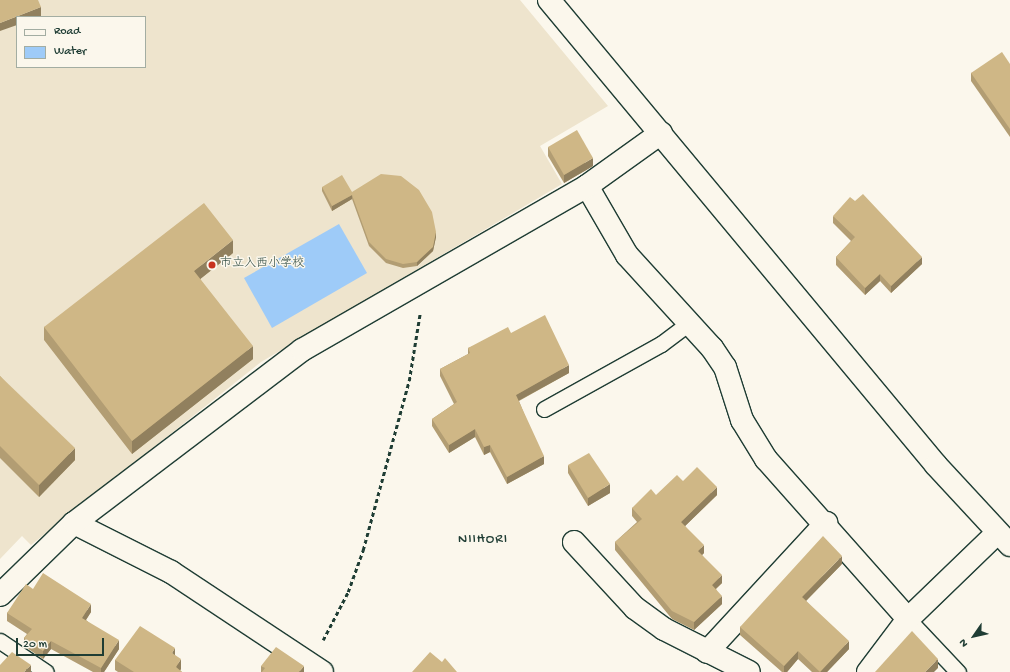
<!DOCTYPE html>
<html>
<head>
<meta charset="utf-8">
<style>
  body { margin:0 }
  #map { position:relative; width:1010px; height:672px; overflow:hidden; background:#fbf7ec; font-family:"Gochi Hand","Klee One",sans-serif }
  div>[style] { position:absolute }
  .built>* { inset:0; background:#eee4cd }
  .water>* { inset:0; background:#9ecbf8 }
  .path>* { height:2.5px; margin-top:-1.25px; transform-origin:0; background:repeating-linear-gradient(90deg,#1f3d34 0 4px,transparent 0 7px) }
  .roads { filter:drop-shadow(1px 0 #1f3d34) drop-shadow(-1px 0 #1f3d34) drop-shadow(0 1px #1f3d34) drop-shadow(0 -1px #1f3d34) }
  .service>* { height:15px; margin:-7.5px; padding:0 7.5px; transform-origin:7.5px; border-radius:7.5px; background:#fbf7ec }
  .minor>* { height:22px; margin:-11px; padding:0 11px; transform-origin:11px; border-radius:11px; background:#fbf7ec }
  .tertiary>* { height:22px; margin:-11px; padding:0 11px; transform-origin:11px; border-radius:11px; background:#fbf7ec }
  .wall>* { inset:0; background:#b29d73 }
  .shaded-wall>* { inset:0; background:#91805e }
  .building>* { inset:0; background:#cfb786 }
  .dots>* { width:11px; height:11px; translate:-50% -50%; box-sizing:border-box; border:2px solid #fbf7ec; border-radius:50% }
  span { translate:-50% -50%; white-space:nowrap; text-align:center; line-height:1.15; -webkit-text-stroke:3px #fbf7ec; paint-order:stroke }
  .poi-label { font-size:12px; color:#1f3d34 }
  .left { translate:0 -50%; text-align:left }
  .quarter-label { font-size:14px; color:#1f3d34; letter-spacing:1px }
  .legend { position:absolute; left:16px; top:16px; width:130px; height:52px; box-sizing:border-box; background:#fbf7ec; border:1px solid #a3ada2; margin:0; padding:5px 7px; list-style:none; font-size:12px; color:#1f3d34 }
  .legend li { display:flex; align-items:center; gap:8px; height:20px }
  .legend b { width:20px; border:1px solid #a3ada2 }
  .north { position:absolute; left:954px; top:616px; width:40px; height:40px; -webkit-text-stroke:3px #fbf7ec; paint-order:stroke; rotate:236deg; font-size:11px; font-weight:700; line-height:16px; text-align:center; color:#1f3d34 }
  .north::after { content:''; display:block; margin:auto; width:14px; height:18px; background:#1f3d34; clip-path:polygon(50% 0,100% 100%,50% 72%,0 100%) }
  .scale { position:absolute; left:16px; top:638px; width:88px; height:18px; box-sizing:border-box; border:2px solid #1f3d34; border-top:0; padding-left:5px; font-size:12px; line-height:14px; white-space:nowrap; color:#1f3d34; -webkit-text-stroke:3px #fbf7ec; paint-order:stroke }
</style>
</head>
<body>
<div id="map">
  <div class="built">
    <i style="clip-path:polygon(evenodd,0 0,520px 0,608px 106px,540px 146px,562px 184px,261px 362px,31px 545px,22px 536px,0 559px,0 0,17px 17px,145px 17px,145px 67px,17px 67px,17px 17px)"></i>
  </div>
  <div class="water">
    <i style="clip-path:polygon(339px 224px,367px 273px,272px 328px,244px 278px)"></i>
  </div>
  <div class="path">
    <i style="left:323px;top:640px;width:54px;rotate:-62.5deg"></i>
    <i style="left:348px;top:592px;width:45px;rotate:-70.3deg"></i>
    <i style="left:363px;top:550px;width:175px;rotate:-74.8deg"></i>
    <i style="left:409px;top:381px;width:69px;rotate:-80.8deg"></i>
  </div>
  <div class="roads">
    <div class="service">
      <i style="left:544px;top:409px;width:134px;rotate:-29.1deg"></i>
      <i style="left:661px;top:344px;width:35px;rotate:-37deg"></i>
      <i style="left:908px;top:619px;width:73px;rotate:46.7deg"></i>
      <i style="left:0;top:641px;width:55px;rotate:34deg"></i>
    </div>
    <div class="minor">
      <i style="left:587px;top:186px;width:80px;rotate:59.9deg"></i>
      <i style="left:627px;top:255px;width:126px;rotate:47.6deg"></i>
      <i style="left:712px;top:348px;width:23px;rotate:56deg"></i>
      <i style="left:725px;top:367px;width:56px;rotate:72.2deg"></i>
      <i style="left:742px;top:420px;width:46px;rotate:58.4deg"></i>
      <i style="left:766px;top:459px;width:214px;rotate:48.4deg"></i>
      <i style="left:74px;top:523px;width:109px;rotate:26.8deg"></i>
      <i style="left:171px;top:572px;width:181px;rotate:33.5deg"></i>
      <i style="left:574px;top:542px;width:90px;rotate:47.3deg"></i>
      <i style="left:635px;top:608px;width:36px;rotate:36deg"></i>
      <i style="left:664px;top:629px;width:95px;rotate:26.8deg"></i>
      <i style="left:0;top:595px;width:103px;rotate:-44.2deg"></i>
      <i style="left:74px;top:523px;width:286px;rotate:-37.2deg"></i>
      <i style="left:302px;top:350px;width:329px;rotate:-29.9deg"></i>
      <i style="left:587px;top:186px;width:91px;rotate:-35.6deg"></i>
      <i style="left:707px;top:652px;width:176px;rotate:-47.3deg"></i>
      <i style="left:868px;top:672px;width:66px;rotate:-53deg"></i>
      <i style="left:908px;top:619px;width:124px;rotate:-44deg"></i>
    </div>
    <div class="tertiary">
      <i style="left:549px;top:0;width:605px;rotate:50.23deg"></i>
      <i style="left:936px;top:465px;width:109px;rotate:47.2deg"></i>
    </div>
  </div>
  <div class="wall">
    <i style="clip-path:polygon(1010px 64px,1010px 137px,971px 81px,971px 73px)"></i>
    <i style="clip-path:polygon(548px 147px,593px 166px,564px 183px,548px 156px)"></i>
    <i style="clip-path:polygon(322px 187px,352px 192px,436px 237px,433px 251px,417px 266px,403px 268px,386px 263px,369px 246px,352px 199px,332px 211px,322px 191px)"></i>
    <i style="clip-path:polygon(833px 216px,922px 264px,891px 293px,880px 281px,865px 295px,836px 265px,836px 257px,851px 241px,833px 223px)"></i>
    <i style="clip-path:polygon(233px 253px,200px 279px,253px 359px,132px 454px,44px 340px,44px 327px)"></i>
    <i style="clip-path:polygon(511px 333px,569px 373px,519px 401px,544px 464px,507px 484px,490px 452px,484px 455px,475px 437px,449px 453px,432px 426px,432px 419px,454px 404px,440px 376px,440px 369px,468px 354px,468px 348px)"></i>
    <i style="clip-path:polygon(0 376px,75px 460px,39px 497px,0 458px)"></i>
    <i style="clip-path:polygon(568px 465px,610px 493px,588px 506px,568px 473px)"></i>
    <i style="clip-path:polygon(683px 481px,717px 495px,685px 526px,704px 553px,702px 555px,722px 583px,716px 589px,722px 604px,694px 630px,672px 619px,615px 550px,615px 542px,637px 522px,632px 516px,632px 508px)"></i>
    <i style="clip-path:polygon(842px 564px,806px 601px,849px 649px,827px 672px,812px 672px,798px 659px,787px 672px,782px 672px,740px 635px,740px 627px)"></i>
    <i style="clip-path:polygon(33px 589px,91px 612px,86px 620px,119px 649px,104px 672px,93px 672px,51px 649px,43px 659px,24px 646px,24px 638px,27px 634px,7px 621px,7px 613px)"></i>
    <i style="clip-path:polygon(175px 655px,181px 669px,180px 670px,182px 672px,118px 672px,115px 670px,115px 660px)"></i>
    <i style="clip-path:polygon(261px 666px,304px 672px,261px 672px)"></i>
  </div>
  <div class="shaded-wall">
    <i style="clip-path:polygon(41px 7px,41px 16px,37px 17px,17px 17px,17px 25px,0 31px,0 23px)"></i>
    <i style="clip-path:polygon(593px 158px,593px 166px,564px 183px,564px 175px)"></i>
    <i style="clip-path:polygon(352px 195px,352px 199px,332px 211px,332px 206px)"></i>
    <i style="clip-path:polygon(436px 232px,436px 237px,433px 251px,417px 266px,417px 262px)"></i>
    <i style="clip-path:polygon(233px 240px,233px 253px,194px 284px,194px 271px)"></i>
    <i style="clip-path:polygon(922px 257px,922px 264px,891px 293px,891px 286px)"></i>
    <i style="clip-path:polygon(880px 274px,880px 281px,865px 295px,865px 288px)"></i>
    <i style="clip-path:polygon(253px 346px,253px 359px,132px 454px,132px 441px)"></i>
    <i style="clip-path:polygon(569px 365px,569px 373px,516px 402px,516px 395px)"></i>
    <i style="clip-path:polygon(475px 429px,475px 437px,449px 453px,449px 445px)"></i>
    <i style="clip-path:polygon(490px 445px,490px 452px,484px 455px,484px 447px)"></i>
    <i style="clip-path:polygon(75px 448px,75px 460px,39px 497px,39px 485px)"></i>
    <i style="clip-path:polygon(544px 456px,544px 464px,507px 484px,507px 477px)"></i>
    <i style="clip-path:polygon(610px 484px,610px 493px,588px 506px,588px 498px)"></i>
    <i style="clip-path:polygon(717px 487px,717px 495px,681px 530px,681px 522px)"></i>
    <i style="clip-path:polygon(704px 545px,704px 553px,698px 559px,698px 551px)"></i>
    <i style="clip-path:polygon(842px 556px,842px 564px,802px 605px,802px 597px)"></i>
    <i style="clip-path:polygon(722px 575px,722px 583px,712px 592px,712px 585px)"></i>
    <i style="clip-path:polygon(722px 596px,722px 604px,694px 630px,694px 622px)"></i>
    <i style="clip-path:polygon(91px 604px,91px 612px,82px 626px,82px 618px)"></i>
    <i style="clip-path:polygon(119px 640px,119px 649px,104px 672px,101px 672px,101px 668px)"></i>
    <i style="clip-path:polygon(51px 641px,51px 649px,43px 659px,43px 651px)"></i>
    <i style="clip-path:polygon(849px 641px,849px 649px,827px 672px,820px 672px)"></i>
    <i style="clip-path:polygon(175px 648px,175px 658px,172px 653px)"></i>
    <i style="clip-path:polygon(798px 651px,798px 659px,787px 672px,784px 672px,784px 666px)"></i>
    <i style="clip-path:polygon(181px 659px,181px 669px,179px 672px,176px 667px)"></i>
    <i style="clip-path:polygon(938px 659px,938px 668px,934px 672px,925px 672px)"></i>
    <i style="clip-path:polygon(31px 665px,31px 672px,24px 672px)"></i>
    <i style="clip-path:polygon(304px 666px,304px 672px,299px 672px)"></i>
  </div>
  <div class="building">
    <i style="clip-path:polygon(0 0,38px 0,41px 7px,0 23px)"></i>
    <i style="clip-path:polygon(1002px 52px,1010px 64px,1010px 129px,971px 73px)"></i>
    <i style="clip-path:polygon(577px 130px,593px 158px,564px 175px,548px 147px)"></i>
    <i style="clip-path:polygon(381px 174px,401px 176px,419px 190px,432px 212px,436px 232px,433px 247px,417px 262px,403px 264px,386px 259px,369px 242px,352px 195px,332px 206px,322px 187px,342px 175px,352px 192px)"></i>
    <i style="clip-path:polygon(863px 194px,922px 257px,891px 286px,880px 274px,865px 288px,836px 257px,855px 237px,833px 216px,850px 197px,855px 201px)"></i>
    <i style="clip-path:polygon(204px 203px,233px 240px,194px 271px,253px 346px,132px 441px,44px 327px)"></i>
    <i style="clip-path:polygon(545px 315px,569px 365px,516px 395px,544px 456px,507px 477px,490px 445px,484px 447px,475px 429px,449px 445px,432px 419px,457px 402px,440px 369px,470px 353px,468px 348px,508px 327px,511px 333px)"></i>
    <i style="clip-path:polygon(0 376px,75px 448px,39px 485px,0 446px)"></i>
    <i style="clip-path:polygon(589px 453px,610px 484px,588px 498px,568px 465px)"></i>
    <i style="clip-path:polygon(697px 467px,717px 487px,681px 522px,704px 545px,698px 551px,722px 575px,712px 585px,722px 596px,694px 622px,672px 611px,615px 542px,642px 519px,632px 508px,651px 489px,656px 495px,677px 475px,683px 481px)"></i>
    <i style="clip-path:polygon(823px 536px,842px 556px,802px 597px,849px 641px,820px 672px,798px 651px,784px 666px,740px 627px)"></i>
    <i style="clip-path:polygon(43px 573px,91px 604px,82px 618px,119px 640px,101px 668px,51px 641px,43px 651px,24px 638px,32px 629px,7px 613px,26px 584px,33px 589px)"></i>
    <i style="clip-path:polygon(140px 626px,175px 648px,172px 653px,181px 659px,176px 667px,182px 672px,134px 672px,115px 660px)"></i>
    <i style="clip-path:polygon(912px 631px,938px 659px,925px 672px,875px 672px)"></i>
    <i style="clip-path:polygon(276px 647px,304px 666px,299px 672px,262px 672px,265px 668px,261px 666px)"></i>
    <i style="clip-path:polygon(12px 652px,31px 665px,24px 672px,0 672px,0 665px)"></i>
    <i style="clip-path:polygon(430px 652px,442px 662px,445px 658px,457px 672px,412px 672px)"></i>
  </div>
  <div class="dots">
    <i style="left:212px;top:265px;background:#c8321e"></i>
  </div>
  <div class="poi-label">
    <span class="left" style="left:220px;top:265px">市立入西小学校</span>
  </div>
  <div class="quarter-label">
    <span style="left:483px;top:540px">NIIHORI</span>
  </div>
  <ul class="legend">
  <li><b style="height:5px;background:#fbf7ec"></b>Road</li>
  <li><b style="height:11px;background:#9ecbf8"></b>Water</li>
  </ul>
  <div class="north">N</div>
  <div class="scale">20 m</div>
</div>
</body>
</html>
